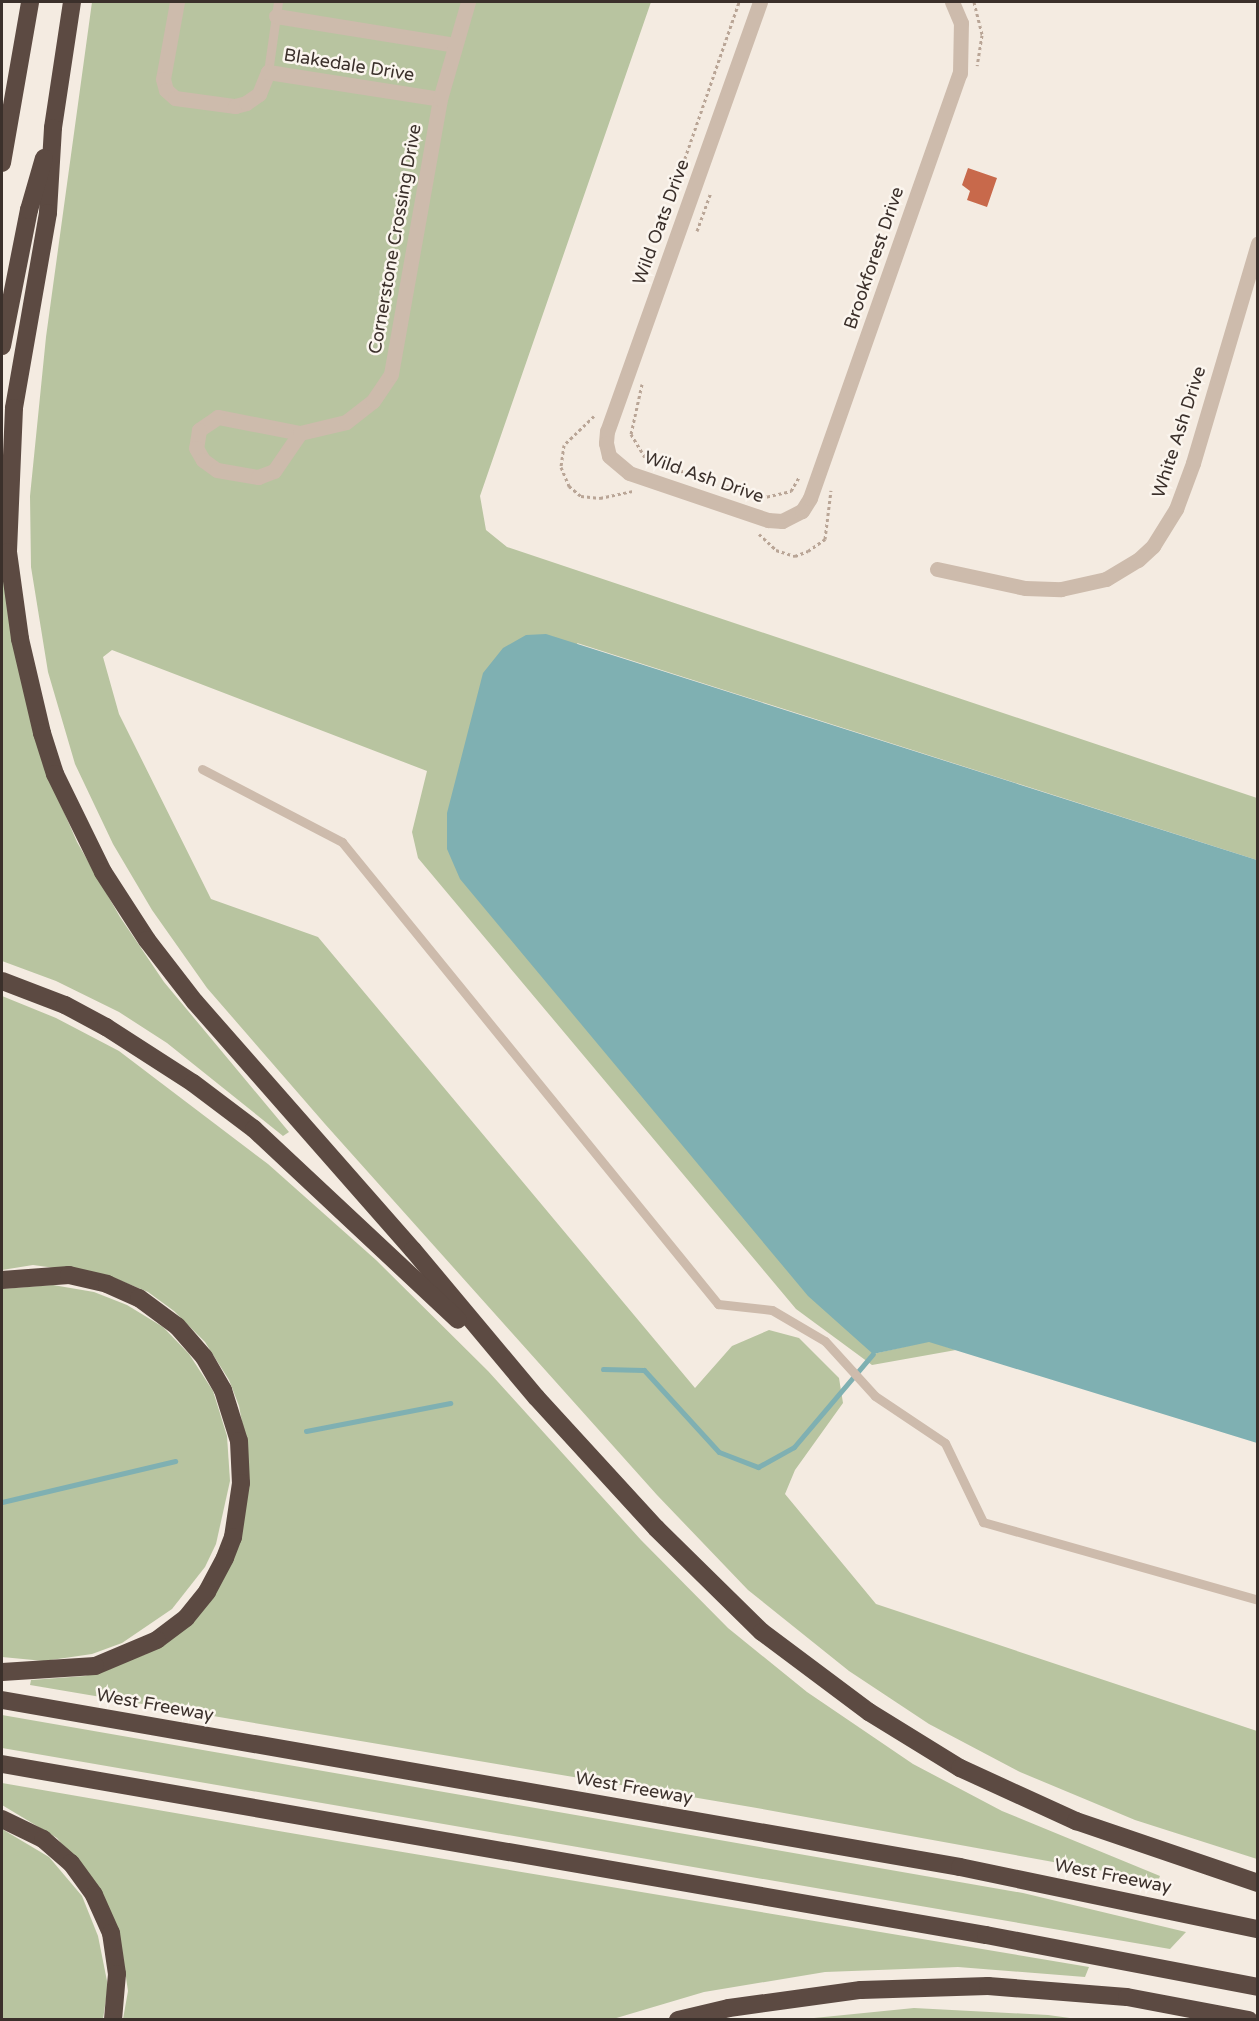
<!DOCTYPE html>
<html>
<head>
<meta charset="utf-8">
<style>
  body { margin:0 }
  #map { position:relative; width:1259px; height:2021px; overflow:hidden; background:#f4ebe1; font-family:"Varela Round",sans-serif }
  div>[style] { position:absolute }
  .green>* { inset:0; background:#b8c4a0 }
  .water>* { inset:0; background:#7fb0b2 }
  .stream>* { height:5px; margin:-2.5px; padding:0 2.5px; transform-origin:2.5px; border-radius:2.5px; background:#7fb0b2 }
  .building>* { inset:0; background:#c8694b }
  .path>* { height:3px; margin-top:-1.5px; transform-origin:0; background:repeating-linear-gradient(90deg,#b9a596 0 3px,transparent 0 6px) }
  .service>* { height:9px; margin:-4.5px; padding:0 4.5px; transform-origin:4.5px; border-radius:4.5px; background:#cdbbac }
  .minor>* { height:15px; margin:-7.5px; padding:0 7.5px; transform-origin:7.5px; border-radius:7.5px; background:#cdbbac }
  .motorway>* { height:18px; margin:-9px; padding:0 9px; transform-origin:9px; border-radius:9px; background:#5c4a42 }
  span { translate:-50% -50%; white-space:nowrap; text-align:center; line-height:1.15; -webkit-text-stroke:5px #fbf5ee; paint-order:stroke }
  .street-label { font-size:18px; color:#3b302b }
  .frame { position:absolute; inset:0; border:3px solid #3b302b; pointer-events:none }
</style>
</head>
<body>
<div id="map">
  <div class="green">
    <i style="clip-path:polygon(92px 2px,651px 2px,480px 496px,486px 530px,507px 547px,1257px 798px,1257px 860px,577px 643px,873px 1354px,929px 1341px,956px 1350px,872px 1365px,796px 1309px,418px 858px,412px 832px,427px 771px,112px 650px,103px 657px,119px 714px,211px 899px,318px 937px,695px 1388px,732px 1346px,769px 1330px,799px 1338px,839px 1378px,843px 1403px,795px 1470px,785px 1494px,876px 1604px,1257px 1731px,1257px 1859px,1135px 1820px,1020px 1772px,929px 1724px,849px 1671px,748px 1590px,657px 1495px,325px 1124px,207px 988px,152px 910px,113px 844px,75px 764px,48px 672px,31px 567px,30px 496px,46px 337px)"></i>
    <i style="clip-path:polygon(2px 488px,44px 766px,77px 842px,120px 917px,164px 982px,289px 1132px,283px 1136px,167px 1043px,119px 1012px,56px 981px,2px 961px)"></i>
    <i style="clip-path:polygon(2px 996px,56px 1018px,119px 1051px,268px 1164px,376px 1260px,488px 1371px,641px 1540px,728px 1628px,807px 1692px,913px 1764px,1002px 1811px,1160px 1876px,1158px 1881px,751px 1807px,30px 1685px,31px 1680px,85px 1676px,146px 1654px,225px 1571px,248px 1453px,239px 1406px,229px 1380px,205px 1342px,174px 1311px,148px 1292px,107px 1275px,33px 1265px,2px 1270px)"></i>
    <i style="clip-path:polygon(53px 1285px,94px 1292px,127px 1305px,163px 1327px,189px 1354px,213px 1391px,227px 1436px,230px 1481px,216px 1544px,205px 1567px,172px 1609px,122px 1643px,92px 1654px,44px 1661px,2px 1657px,2px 1289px)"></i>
    <i style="clip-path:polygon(2px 1715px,1023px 1893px,1186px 1932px,1170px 1949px,2px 1748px)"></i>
    <i style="clip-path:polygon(2px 1783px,337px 1841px,1089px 1967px,1085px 1977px,958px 1967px,825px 1972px,704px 1992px,613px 2019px,123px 2019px,128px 1991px,122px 1951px,93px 1881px,57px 1838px,2px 1805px)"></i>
    <i style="clip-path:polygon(2px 1829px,49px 1857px,82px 1896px,98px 1936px,108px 1986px,103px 2019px,2px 2019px)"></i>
    <i style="clip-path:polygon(914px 2008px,1048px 2015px,1077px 2019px,804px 2019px)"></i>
  </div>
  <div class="water">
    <i style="clip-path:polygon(546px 634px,1257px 860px,1257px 1443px,929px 1342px,873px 1354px,808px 1296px,460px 879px,447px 849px,447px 813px,483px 673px,503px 648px,526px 635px)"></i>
  </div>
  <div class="stream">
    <i style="left:603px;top:1369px;width:41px;rotate:1.4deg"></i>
    <i style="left:644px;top:1370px;width:111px;rotate:47.6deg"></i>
    <i style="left:719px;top:1452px;width:42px;rotate:21deg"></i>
    <i style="left:758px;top:1467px;width:41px;rotate:-29.1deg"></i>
    <i style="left:794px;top:1447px;width:122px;rotate:-49.7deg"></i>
    <i style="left:306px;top:1431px;width:147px;rotate:-11deg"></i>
    <i style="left:2px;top:1502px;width:178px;rotate:-13.3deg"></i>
  </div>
  <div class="building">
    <i style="clip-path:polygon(968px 168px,997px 178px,987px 207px,967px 200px,970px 191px,962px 185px)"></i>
  </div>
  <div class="path">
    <i style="left:974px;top:2px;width:34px;rotate:76deg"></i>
    <i style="left:982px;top:35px;width:31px;rotate:99deg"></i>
    <i style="left:675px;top:187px;width:196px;rotate:-70.9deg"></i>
    <i style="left:697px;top:231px;width:41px;rotate:-70.3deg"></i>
    <i style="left:642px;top:384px;width:51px;rotate:102.4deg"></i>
    <i style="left:631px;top:434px;width:29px;rotate:59deg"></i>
    <i style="left:646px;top:459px;width:121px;rotate:18.7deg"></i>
    <i style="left:761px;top:498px;width:31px;rotate:-13deg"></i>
    <i style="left:791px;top:491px;width:16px;rotate:-60deg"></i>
    <i style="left:594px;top:416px;width:42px;rotate:136deg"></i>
    <i style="left:564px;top:445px;width:22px;rotate:98deg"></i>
    <i style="left:561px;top:467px;width:21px;rotate:67deg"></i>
    <i style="left:569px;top:486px;width:16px;rotate:40deg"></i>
    <i style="left:581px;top:496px;width:19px;rotate:6deg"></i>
    <i style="left:600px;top:498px;width:33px;rotate:-12deg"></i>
    <i style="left:759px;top:534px;width:23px;rotate:43deg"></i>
    <i style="left:776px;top:550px;width:20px;rotate:18deg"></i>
    <i style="left:795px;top:556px;width:14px;rotate:-21deg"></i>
    <i style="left:808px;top:551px;width:21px;rotate:-35deg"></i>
    <i style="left:825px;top:539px;width:49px;rotate:-83deg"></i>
  </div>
  <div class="service">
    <i style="left:268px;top:72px;width:71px;rotate:-81.9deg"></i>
    <i style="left:202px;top:769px;width:158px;rotate:27.5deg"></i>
    <i style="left:342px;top:842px;width:596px;rotate:50.86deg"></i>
    <i style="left:718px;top:1304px;width:54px;rotate:6.3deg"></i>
    <i style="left:772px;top:1310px;width:61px;rotate:30.3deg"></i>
    <i style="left:825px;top:1341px;width:74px;rotate:47.7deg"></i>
    <i style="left:875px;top:1396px;width:84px;rotate:33.9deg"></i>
    <i style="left:945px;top:1443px;width:88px;rotate:64.3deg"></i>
    <i style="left:983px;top:1522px;width:286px;rotate:15.8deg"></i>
  </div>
  <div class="minor">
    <i style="left:177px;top:2px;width:78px;rotate:100.3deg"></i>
    <i style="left:163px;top:79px;width:11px;rotate:75deg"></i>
    <i style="left:166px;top:90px;width:12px;rotate:42deg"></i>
    <i style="left:175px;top:98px;width:61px;rotate:7.6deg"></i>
    <i style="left:235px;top:106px;width:11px;rotate:-15deg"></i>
    <i style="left:246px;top:103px;width:16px;rotate:-35deg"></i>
    <i style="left:259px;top:94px;width:24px;rotate:-68deg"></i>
    <i style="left:268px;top:72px;width:174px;rotate:8.9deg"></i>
    <i style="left:760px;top:2px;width:455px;rotate:109.6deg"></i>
    <i style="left:607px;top:431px;width:12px;rotate:95deg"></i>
    <i style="left:606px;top:443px;width:13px;rotate:77deg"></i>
    <i style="left:609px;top:456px;width:26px;rotate:40deg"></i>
    <i style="left:629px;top:473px;width:147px;rotate:18.7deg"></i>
    <i style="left:768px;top:520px;width:14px;rotate:4deg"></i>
    <i style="left:782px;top:521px;width:22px;rotate:-27deg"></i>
    <i style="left:802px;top:511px;width:15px;rotate:-58deg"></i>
    <i style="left:810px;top:498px;width:451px;rotate:-70.6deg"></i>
    <i style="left:960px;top:73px;width:50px;rotate:-88.9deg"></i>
    <i style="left:961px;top:23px;width:23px;rotate:-113deg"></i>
    <i style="left:276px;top:16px;width:181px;rotate:9.2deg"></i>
    <i style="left:300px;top:433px;width:84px;rotate:-169deg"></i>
    <i style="left:218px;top:417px;width:23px;rotate:146deg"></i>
    <i style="left:199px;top:430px;width:18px;rotate:99deg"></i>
    <i style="left:196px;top:448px;width:14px;rotate:60deg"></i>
    <i style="left:203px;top:460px;width:17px;rotate:36deg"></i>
    <i style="left:217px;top:470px;width:42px;rotate:9.7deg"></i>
    <i style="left:258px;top:477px;width:17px;rotate:-21deg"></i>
    <i style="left:274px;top:471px;width:46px;rotate:-55.6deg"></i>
    <i style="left:300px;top:433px;width:47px;rotate:-13.4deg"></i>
    <i style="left:346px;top:422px;width:34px;rotate:-38deg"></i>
    <i style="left:373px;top:401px;width:32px;rotate:-56deg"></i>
    <i style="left:391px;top:374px;width:279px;rotate:-79.9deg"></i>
    <i style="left:440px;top:99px;width:101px;rotate:-73.9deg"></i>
    <i style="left:937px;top:569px;width:90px;rotate:12.2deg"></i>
    <i style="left:1025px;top:588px;width:36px;rotate:2deg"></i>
    <i style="left:1061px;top:589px;width:46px;rotate:-12.5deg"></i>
    <i style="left:1106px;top:579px;width:37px;rotate:-31deg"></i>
    <i style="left:1138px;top:560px;width:21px;rotate:-43deg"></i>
    <i style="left:1153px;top:546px;width:44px;rotate:-58.1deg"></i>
    <i style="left:1176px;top:509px;width:49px;rotate:-69.7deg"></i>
    <i style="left:1193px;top:463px;width:229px;rotate:-73.5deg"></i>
  </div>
  <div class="motorway">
    <i style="left:72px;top:2px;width:127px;rotate:98.6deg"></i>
    <i style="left:53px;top:128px;width:85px;rotate:93.4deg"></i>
    <i style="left:48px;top:213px;width:198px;rotate:99.9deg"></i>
    <i style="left:14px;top:408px;width:144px;rotate:92.4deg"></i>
    <i style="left:8px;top:552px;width:88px;rotate:82.1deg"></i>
    <i style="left:20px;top:639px;width:97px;rotate:76.8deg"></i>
    <i style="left:42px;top:733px;width:43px;rotate:72.4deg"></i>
    <i style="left:55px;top:774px;width:109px;rotate:63.9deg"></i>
    <i style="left:103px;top:872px;width:81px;rotate:57.1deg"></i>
    <i style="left:147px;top:940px;width:78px;rotate:52.3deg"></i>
    <i style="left:195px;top:1002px;width:330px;rotate:48.7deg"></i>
    <i style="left:413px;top:1250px;width:192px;rotate:50.1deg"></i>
    <i style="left:536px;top:1397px;width:178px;rotate:47.5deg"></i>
    <i style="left:656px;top:1528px;width:148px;rotate:44.5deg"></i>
    <i style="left:762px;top:1632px;width:134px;rotate:36.8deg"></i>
    <i style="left:869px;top:1712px;width:107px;rotate:31.6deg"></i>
    <i style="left:960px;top:1768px;width:128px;rotate:24.6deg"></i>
    <i style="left:1076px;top:1821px;width:192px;rotate:18.8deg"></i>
    <i style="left:2px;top:163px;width:163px;rotate:-80.1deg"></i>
    <i style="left:2px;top:346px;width:139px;rotate:-78.8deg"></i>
    <i style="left:29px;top:210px;width:54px;rotate:-73.9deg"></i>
    <i style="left:2px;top:981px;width:67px;rotate:20.9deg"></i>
    <i style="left:65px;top:1005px;width:47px;rotate:28.2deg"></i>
    <i style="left:106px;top:1027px;width:103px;rotate:32.8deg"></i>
    <i style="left:193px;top:1083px;width:76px;rotate:37deg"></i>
    <i style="left:254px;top:1129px;width:279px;rotate:43.1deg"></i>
    <i style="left:2px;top:1280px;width:67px;rotate:-4.3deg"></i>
    <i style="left:69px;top:1275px;width:39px;rotate:13deg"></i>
    <i style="left:107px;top:1284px;width:35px;rotate:24deg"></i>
    <i style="left:139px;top:1298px;width:47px;rotate:36.4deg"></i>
    <i style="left:177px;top:1326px;width:41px;rotate:48.9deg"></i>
    <i style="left:204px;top:1357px;width:38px;rotate:60deg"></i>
    <i style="left:223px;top:1390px;width:53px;rotate:72.6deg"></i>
    <i style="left:239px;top:1441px;width:42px;rotate:87.3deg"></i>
    <i style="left:241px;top:1483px;width:55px;rotate:98.4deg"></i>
    <i style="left:233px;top:1537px;width:22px;rotate:111deg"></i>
    <i style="left:225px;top:1558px;width:38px;rotate:118deg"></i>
    <i style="left:207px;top:1592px;width:33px;rotate:129deg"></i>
    <i style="left:186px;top:1618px;width:36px;rotate:143deg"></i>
    <i style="left:157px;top:1640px;width:67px;rotate:157.2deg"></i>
    <i style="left:95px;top:1666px;width:93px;rotate:176.3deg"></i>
    <i style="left:2px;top:1700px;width:972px;rotate:9.89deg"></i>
    <i style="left:960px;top:1867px;width:304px;rotate:11.8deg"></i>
    <i style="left:2px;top:1764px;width:999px;rotate:9.86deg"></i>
    <i style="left:986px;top:1935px;width:277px;rotate:10.8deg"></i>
    <i style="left:2px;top:1819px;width:46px;rotate:26deg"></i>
    <i style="left:43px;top:1839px;width:37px;rotate:41deg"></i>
    <i style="left:71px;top:1863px;width:39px;rotate:54deg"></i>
    <i style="left:94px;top:1895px;width:42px;rotate:65.9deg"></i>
    <i style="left:111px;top:1933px;width:41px;rotate:81.7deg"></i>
    <i style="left:117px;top:1974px;width:46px;rotate:95deg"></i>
    <i style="left:678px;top:2020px;width:52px;rotate:-13.2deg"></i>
    <i style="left:729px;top:2008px;width:133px;rotate:-7.8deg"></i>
    <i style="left:861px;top:1990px;width:127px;rotate:-1.8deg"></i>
    <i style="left:988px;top:1986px;width:139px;rotate:4.5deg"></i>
    <i style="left:1127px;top:1997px;width:124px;rotate:10.7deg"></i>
  </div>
  <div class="street-label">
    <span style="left:349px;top:65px;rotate:9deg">Blakedale Drive</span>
    <span style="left:661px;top:222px;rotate:-70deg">Wild Oats Drive</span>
    <span style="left:395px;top:239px;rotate:-80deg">Cornerstone Crossing Drive</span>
    <span style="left:874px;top:258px;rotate:-71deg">Brookforest Drive</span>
    <span style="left:1179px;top:432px;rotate:-72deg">White Ash Drive</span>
    <span style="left:704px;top:477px;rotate:19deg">Wild Ash Drive</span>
    <span style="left:155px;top:1705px;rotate:10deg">West Freeway</span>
    <span style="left:634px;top:1788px;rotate:10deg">West Freeway</span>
    <span style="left:1113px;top:1876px;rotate:11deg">West Freeway</span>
  </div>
  <div class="frame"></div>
</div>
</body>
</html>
